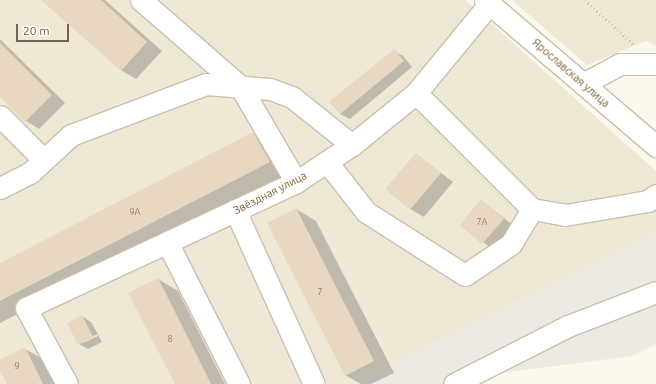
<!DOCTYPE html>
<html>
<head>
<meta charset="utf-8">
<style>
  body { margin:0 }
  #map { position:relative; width:656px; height:384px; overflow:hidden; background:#fbf7eb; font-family:Ubuntu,sans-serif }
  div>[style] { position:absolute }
  .residential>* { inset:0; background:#efe8d7 }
  .industrial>* { inset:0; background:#ede9e3 }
  .shadow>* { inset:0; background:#0003 }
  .building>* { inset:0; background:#e8d7c1 }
  .path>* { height:2.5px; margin-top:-1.25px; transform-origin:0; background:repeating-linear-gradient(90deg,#d3c0a8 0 1px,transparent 0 4px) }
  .roads { filter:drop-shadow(1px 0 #cabfaf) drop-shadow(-1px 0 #cabfaf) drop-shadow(0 1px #cabfaf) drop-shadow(0 -1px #cabfaf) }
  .minor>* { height:21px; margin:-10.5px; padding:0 10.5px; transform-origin:10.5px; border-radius:10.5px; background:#fff }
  span { translate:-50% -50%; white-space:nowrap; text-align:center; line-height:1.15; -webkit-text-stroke:3px #fdfbf2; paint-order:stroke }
  .number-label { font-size:9px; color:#91806c }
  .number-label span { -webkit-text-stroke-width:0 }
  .street-label { font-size:11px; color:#746350 }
  .scale { position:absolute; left:16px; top:24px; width:53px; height:18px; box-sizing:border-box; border:2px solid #746350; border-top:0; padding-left:5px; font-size:12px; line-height:14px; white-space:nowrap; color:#746350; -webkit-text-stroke:3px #fdfbf2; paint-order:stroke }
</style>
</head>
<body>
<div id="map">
  <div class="residential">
    <i style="clip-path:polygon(0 0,465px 0,656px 171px,656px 233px,352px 384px,0 384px)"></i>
    <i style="clip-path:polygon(512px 0,656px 0,656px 46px,646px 41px,587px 65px)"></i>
  </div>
  <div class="industrial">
    <i style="clip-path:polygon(656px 233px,656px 344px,632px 356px,501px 373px,479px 384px,352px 384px)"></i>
  </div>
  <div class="shadow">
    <i style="clip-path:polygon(43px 0,105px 0,162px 51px,136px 79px,121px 70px)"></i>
    <i style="clip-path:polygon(0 39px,65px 103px,39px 129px,26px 121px,0 96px)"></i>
    <i style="clip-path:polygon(394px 51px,403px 56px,412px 67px,350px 119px,340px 114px)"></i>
    <i style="clip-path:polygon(253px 133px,273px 145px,290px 174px,0 323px,0 264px)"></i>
    <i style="clip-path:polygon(416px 154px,453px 182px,424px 217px,410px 209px)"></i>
    <i style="clip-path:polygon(482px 201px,513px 225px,492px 249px,461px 225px)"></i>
    <i style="clip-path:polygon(296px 209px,316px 221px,394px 373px,371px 384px,361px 384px,345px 375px)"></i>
    <i style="clip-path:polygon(158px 279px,178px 291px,225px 384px,176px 384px)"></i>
    <i style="clip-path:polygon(evenodd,82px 316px,91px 322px,102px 342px,88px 349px,79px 344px,82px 316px,97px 334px,98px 336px,83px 343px,83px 341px,97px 334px)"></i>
    <i style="clip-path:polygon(25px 349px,45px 360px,57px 384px,8px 384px,0 369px,0 361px)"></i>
  </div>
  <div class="building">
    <i style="clip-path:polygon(41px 0,101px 0,147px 42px,121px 71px)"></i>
    <i style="clip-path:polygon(0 43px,52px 95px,25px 122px,0 97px)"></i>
    <i style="clip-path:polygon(394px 49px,404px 61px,340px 114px,329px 102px)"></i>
    <i style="clip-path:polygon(253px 132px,270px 162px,0 301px,0 263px)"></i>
    <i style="clip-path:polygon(416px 153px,441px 173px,410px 210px,385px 189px)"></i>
    <i style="clip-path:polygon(481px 199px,504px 219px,482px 244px,460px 225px)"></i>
    <i style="clip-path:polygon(296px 208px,374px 361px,345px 376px,267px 223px)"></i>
    <i style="clip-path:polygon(158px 278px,211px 384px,175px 384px,128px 293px)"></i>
    <i style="clip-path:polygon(82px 315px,93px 337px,78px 345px,67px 323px)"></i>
    <i style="clip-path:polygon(25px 347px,43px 384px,7px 384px,0 371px,0 360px)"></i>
  </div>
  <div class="path">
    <i style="left:585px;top:0;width:65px;rotate:42.5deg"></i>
  </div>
  <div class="roads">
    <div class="minor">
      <i style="left:141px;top:0;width:131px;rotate:41deg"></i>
      <i style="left:240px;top:86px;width:111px;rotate:59.7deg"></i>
      <i style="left:485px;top:0;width:225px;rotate:40.5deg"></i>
      <i style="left:583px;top:84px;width:42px;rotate:-28.4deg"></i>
      <i style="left:620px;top:64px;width:36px"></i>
      <i style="left:416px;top:93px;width:164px;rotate:45deg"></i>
      <i style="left:532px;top:209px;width:34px;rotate:10deg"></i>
      <i style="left:565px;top:215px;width:84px;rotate:-9.6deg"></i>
      <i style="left:648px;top:201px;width:10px;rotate:-37deg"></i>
      <i style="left:0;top:116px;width:62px;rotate:45deg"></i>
      <i style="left:327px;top:162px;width:63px;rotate:52deg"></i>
      <i style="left:366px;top:212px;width:117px;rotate:32.5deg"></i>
      <i style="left:465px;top:275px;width:55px;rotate:-34deg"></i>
      <i style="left:511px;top:244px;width:41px;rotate:-59deg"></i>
      <i style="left:0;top:188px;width:35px;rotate:-27deg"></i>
      <i style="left:31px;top:172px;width:54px;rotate:-42.8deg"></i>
      <i style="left:71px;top:135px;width:144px;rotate:-20.7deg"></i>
      <i style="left:206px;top:84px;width:64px;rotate:4.5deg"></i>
      <i style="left:270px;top:89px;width:23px;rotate:20deg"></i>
      <i style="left:292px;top:97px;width:77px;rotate:38.7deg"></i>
      <i style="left:235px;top:210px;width:191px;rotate:65.6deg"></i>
      <i style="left:167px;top:242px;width:159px;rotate:63.1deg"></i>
      <i style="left:67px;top:384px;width:86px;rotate:-118.3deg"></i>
      <i style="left:26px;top:308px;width:298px;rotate:-25deg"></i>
      <i style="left:296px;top:182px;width:67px;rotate:-33.5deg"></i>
      <i style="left:352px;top:145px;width:82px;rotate:-39.1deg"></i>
      <i style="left:416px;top:93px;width:115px;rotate:-50.6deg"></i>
      <i style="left:454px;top:384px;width:128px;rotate:-27deg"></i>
      <i style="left:568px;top:326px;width:94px;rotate:-21.1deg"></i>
    </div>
  </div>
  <div class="number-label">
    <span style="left:135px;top:212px">9А</span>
    <span style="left:482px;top:222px">7А</span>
    <span style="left:320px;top:292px">7</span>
    <span style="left:170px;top:339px">8</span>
    <span style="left:17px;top:366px">9</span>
  </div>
  <div class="street-label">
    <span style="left:571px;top:73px;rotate:41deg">Ярославская улица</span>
    <span style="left:270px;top:193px;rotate:-27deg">Звёздная улица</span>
  </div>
  <div class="scale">20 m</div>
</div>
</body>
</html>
